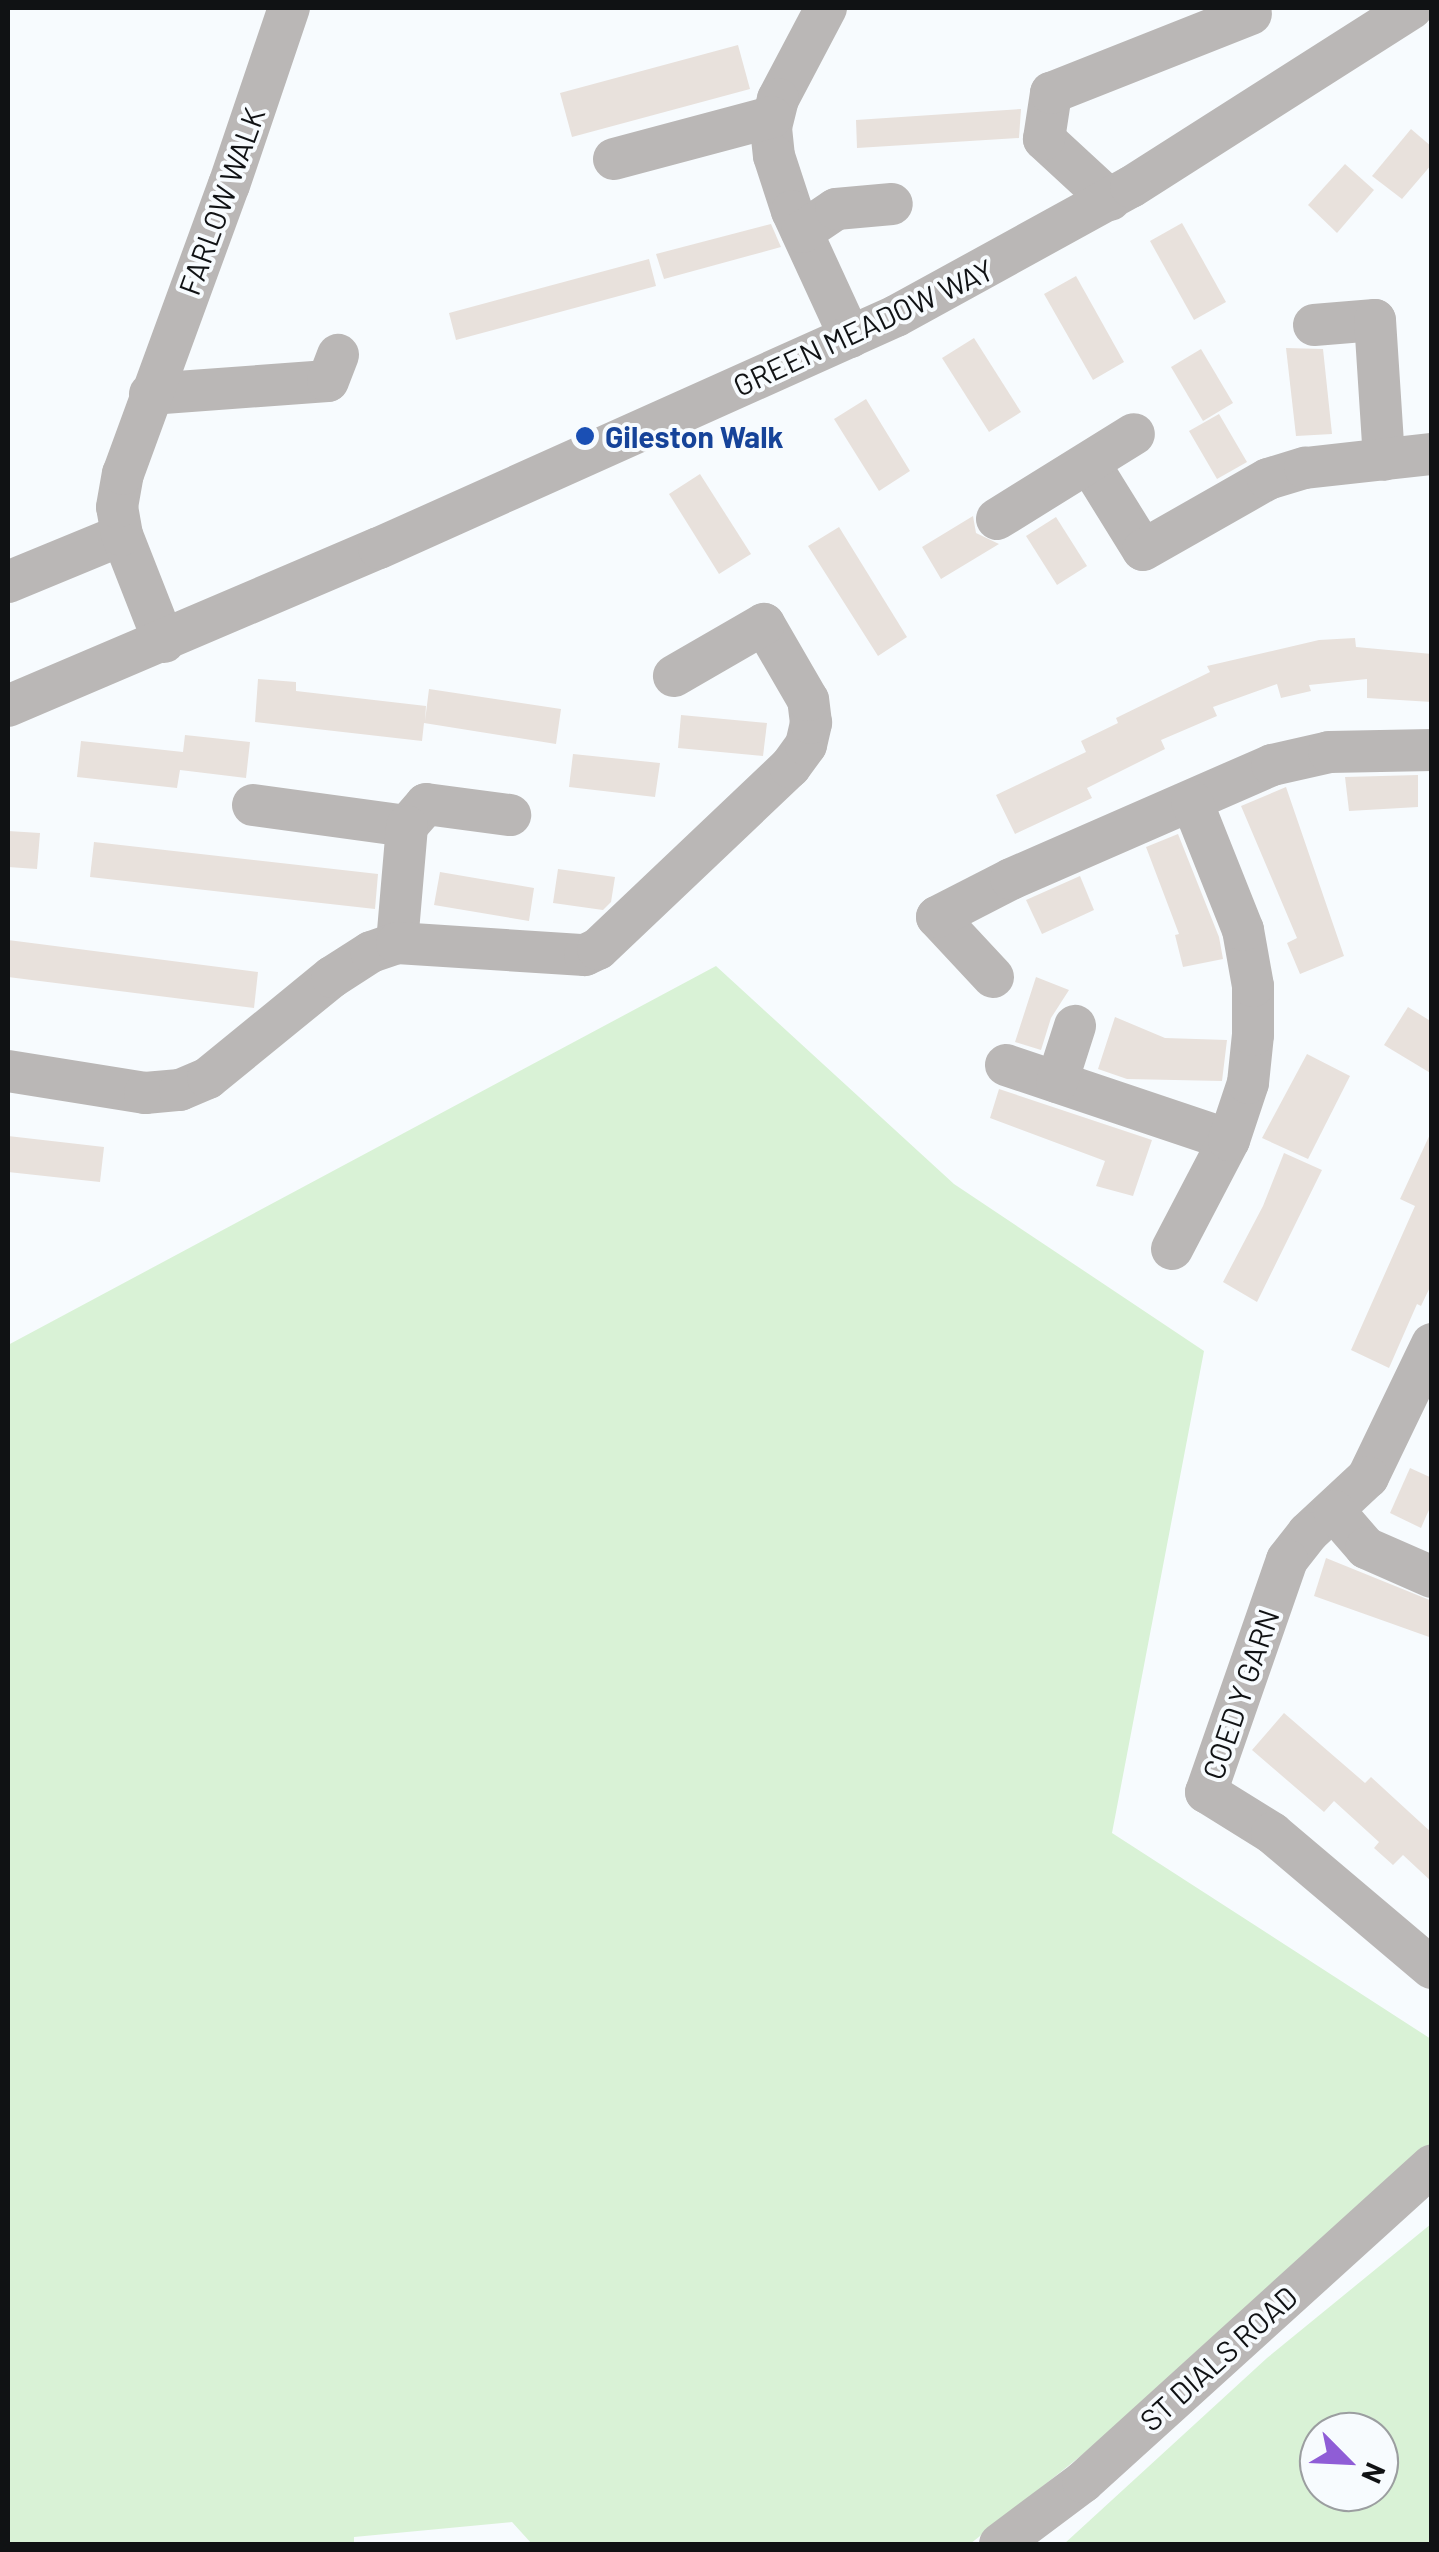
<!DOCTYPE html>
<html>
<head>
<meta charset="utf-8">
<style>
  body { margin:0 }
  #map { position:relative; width:1439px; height:2552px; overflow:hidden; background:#f7fbfe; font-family:Barlow,sans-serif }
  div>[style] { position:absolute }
  .green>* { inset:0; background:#d9f2d6 }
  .building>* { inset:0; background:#e8e1dc }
  .minor>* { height:42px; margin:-21px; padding:0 21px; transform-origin:21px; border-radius:21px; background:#bab7b6 }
  .dots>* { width:28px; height:28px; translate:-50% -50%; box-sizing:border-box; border:5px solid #f7fbfe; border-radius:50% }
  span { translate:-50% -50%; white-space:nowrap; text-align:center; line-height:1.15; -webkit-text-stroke:8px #f7fbfe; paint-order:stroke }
  .street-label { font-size:30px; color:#101214 }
  .transit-label { font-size:30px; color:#164399; font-weight:700 }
  .left { translate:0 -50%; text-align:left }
  .frame { position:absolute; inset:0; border:10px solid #101214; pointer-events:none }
  .north { position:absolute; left:1299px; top:2412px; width:100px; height:100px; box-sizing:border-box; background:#f7fbfe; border:2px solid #9b9ea0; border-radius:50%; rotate:114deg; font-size:28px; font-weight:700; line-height:40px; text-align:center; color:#101214 }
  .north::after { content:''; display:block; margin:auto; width:35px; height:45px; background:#8f5dd6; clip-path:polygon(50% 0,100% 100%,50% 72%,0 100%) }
</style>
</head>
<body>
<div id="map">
  <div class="green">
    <i style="clip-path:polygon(716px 966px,954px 1184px,1204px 1351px,1112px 1833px,1431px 2039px,1431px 2151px,1136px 2412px,970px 2544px,532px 2544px,512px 2522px,354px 2537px,354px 2544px,8px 2544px,8px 1345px)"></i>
    <i style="clip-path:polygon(evenodd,1431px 2224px,1431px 2544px,1064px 2544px,1267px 2358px,1431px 2224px,1319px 2432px,1379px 2432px,1379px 2492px,1319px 2492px,1319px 2432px)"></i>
  </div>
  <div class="building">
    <i style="clip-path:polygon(738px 45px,750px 89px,572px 137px,560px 93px)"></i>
    <i style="clip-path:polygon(1021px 109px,1019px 138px,857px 148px,856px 120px)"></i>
    <i style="clip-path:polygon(1411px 129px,1432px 147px,1432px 164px,1402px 199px,1372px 176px)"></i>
    <i style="clip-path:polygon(1345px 164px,1374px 190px,1337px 233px,1308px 205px)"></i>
    <i style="clip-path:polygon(1182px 223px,1226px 302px,1194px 320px,1150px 241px)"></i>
    <i style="clip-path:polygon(771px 224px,781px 247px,664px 279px,656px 254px)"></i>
    <i style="clip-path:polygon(649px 259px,656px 286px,456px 340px,449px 313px)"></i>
    <i style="clip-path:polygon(1076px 276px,1124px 362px,1093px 380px,1044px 294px)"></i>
    <i style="clip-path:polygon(974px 338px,1021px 412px,989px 432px,942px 358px)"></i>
    <i style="clip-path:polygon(1286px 348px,1323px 349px,1332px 434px,1296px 436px)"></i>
    <i style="clip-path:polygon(1201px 349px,1233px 403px,1203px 421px,1171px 367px)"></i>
    <i style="clip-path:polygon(866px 399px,910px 471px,879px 491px,834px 419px)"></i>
    <i style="clip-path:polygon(1219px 414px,1247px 462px,1217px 479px,1189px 431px)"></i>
    <i style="clip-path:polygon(700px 474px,751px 554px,719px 574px,669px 494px)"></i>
    <i style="clip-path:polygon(973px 516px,976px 533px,999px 544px,941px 579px,922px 547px)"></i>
    <i style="clip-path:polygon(1056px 517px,1087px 566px,1057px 585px,1026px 536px)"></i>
    <i style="clip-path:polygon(839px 527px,907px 637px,878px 656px,808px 546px)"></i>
    <i style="clip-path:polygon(1355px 638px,1356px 647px,1432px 654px,1432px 702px,1367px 698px,1367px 679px,1309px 685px,1311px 691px,1281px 698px,1277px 684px,1213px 707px,1217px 716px,1161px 740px,1165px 749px,1087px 788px,1092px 798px,1015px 834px,996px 795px,1086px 752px,1081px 741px,1118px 723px,1116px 718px,1210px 672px,1207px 666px,1319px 640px)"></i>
    <i style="clip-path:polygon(258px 679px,296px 682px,296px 691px,426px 706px,425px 721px,429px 689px,561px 709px,556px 744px,424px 723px,422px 741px,255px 722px)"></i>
    <i style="clip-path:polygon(681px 715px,767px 723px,763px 756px,678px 748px)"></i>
    <i style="clip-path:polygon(185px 735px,250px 742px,246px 778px,180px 770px,183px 752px,177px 788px,77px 777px,81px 741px,183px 752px)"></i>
    <i style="clip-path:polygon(573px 754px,660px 763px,655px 797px,569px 787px)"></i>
    <i style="clip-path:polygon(1418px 775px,1418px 807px,1349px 811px,1345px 777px)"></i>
    <i style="clip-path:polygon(1286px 787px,1344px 956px,1300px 974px,1287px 943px,1297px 938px,1241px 806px)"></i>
    <i style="clip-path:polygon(8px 831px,40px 833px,37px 869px,8px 867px)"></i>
    <i style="clip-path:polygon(1178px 834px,1219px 937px,1223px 959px,1183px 967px,1175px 935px,1179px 934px,1146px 847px)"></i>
    <i style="clip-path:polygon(94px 842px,378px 874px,375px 909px,90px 877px)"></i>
    <i style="clip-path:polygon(558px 869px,615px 877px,611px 902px,603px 910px,553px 903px)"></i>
    <i style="clip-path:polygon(440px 872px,534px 888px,529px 921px,434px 905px)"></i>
    <i style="clip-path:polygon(1080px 876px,1094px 910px,1042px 934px,1026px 900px)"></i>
    <i style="clip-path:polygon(8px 940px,258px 972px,254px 1008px,8px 977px)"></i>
    <i style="clip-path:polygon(1036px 977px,1069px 990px,1051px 1018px,1041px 1050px,1015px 1042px)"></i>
    <i style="clip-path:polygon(1408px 1007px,1432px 1022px,1432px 1074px,1384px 1045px)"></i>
    <i style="clip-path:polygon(1115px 1017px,1165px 1038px,1227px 1040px,1222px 1081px,1127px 1079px,1098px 1069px)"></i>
    <i style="clip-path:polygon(1307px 1054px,1350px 1076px,1308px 1159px,1262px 1138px)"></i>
    <i style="clip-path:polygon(999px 1089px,1152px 1140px,1133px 1196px,1096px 1186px,1105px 1161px,990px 1118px)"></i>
    <i style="clip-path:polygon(1432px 1130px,1432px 1283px,1421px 1306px,1417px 1304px,1389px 1368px,1351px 1350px,1415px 1206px,1400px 1199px)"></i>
    <i style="clip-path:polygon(8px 1136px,104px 1147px,100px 1182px,8px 1172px)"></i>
    <i style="clip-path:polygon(1284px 1153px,1322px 1170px,1257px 1302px,1223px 1282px,1263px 1206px)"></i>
    <i style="clip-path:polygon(1410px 1468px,1432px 1478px,1432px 1503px,1421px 1528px,1390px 1513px)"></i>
    <i style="clip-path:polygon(1326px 1558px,1432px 1601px,1432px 1638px,1314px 1596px)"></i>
    <i style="clip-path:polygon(1284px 1713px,1365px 1783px,1371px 1777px,1432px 1833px,1432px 1882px,1403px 1855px,1393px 1865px,1374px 1848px,1379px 1842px,1334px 1801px,1324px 1812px,1252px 1750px)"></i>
  </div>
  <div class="minor">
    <i style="left:826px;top:8px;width:103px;rotate:117.8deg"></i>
    <i style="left:778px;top:99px;width:30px;rotate:104deg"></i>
    <i style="left:771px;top:128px;width:28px;rotate:84deg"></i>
    <i style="left:774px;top:156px;width:58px;rotate:71.9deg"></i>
    <i style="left:792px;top:211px;width:139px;rotate:65.3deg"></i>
    <i style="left:614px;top:159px;width:163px;rotate:-14.9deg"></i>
    <i style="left:1110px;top:200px;width:90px;rotate:-137.3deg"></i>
    <i style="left:1044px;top:139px;width:47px;rotate:-81.3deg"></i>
    <i style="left:1051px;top:93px;width:215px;rotate:-21.6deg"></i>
    <i style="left:802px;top:232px;width:41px;rotate:-34.1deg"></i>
    <i style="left:836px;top:209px;width:56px;rotate:-5.1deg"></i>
    <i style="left:1314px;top:325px;width:61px;rotate:-4.7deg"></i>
    <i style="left:1375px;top:320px;width:140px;rotate:86.3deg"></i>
    <i style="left:150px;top:394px;width:178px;rotate:-4.2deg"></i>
    <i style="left:328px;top:381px;width:28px;rotate:-69deg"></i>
    <i style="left:1089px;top:463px;width:102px;rotate:58.2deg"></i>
    <i style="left:1143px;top:550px;width:144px;rotate:-29.6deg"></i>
    <i style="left:1268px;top:479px;width:39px;rotate:-17deg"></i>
    <i style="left:1305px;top:468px;width:128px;rotate:-6.3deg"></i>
    <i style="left:997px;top:519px;width:161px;rotate:-31.8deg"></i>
    <i style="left:8px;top:582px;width:123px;rotate:-22.4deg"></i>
    <i style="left:164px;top:642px;width:115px;rotate:-111.4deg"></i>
    <i style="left:122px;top:535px;width:28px;rotate:-100deg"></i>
    <i style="left:117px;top:507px;width:34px;rotate:-80deg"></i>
    <i style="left:123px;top:474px;width:308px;rotate:-69.9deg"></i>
    <i style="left:229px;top:185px;width:187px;rotate:-71.3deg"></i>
    <i style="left:8px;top:706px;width:403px;rotate:-23.1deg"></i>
    <i style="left:379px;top:548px;width:567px;rotate:-24.17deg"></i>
    <i style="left:896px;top:316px;width:268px;rotate:-28.8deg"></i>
    <i style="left:1131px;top:187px;width:333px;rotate:-32.5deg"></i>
    <i style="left:253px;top:805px;width:155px;rotate:7.8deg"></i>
    <i style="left:407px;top:826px;width:29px;rotate:-49deg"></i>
    <i style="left:426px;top:804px;width:85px;rotate:7.5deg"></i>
    <i style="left:397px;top:943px;width:117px;rotate:-85.1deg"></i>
    <i style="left:993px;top:977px;width:82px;rotate:-133deg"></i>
    <i style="left:937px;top:917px;width:83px;rotate:-27.2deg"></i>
    <i style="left:1011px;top:879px;width:285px;rotate:-23.6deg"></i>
    <i style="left:1272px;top:765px;width:58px;rotate:-12.8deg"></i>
    <i style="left:1329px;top:752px;width:103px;rotate:-1.1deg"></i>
    <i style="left:1006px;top:1065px;width:235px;rotate:18.6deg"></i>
    <i style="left:8px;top:1071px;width:139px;rotate:9.1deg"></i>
    <i style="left:145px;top:1093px;width:35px;rotate:-5deg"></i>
    <i style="left:180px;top:1090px;width:30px;rotate:-23deg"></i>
    <i style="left:208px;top:1078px;width:160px;rotate:-39.2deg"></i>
    <i style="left:332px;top:977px;width:46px;rotate:-32.7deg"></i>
    <i style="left:371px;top:952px;width:28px;rotate:-19deg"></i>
    <i style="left:397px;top:943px;width:188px;rotate:3.7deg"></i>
    <i style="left:585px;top:955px;width:14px;rotate:-25deg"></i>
    <i style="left:598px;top:949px;width:265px;rotate:-43.5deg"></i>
    <i style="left:790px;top:767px;width:27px;rotate:-54deg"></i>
    <i style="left:806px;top:745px;width:23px;rotate:-77deg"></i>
    <i style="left:811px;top:723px;width:23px;rotate:-97deg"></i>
    <i style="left:808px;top:700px;width:88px;rotate:-120.1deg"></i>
    <i style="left:764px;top:624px;width:104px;rotate:150deg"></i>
    <i style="left:1057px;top:1082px;width:59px;rotate:-72.2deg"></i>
    <i style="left:1172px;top:1249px;width:123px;rotate:-62.4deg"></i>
    <i style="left:1229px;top:1140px;width:60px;rotate:-71.6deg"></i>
    <i style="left:1248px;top:1083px;width:48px;rotate:-84.1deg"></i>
    <i style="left:1253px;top:1035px;width:49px;rotate:-90deg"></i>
    <i style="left:1253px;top:986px;width:57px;rotate:-100.1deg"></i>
    <i style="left:1243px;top:930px;width:138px;rotate:-111.7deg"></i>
    <i style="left:1432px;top:1344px;width:148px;rotate:115.7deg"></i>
    <i style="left:1368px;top:1477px;width:82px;rotate:137deg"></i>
    <i style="left:1308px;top:1533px;width:34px;rotate:128deg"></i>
    <i style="left:1287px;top:1560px;width:246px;rotate:109.2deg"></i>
    <i style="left:1206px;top:1792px;width:78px;rotate:31.8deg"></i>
    <i style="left:1272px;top:1833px;width:209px;rotate:40.2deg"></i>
    <i style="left:1334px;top:1511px;width:49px;rotate:49.1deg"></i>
    <i style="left:1366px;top:1548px;width:72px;rotate:23.7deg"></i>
    <i style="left:1000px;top:2544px;width:104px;rotate:-36.8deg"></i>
    <i style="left:1083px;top:2482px;width:471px;rotate:-42.2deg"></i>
  </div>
  <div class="dots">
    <i style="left:585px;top:436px;background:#1a4fb4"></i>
  </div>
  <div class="street-label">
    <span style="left:221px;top:201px;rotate:-70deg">FARLOW WALK</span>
    <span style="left:863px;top:327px;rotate:-25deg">GREEN MEADOW WAY</span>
    <span style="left:1240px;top:1694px;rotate:-71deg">COED Y GARN</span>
    <span style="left:1218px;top:2358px;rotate:-42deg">ST DIALS ROAD</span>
  </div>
  <div class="transit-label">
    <span class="left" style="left:605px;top:436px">Gileston Walk</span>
  </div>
  <div class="frame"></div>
  <div class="north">N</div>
</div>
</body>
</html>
